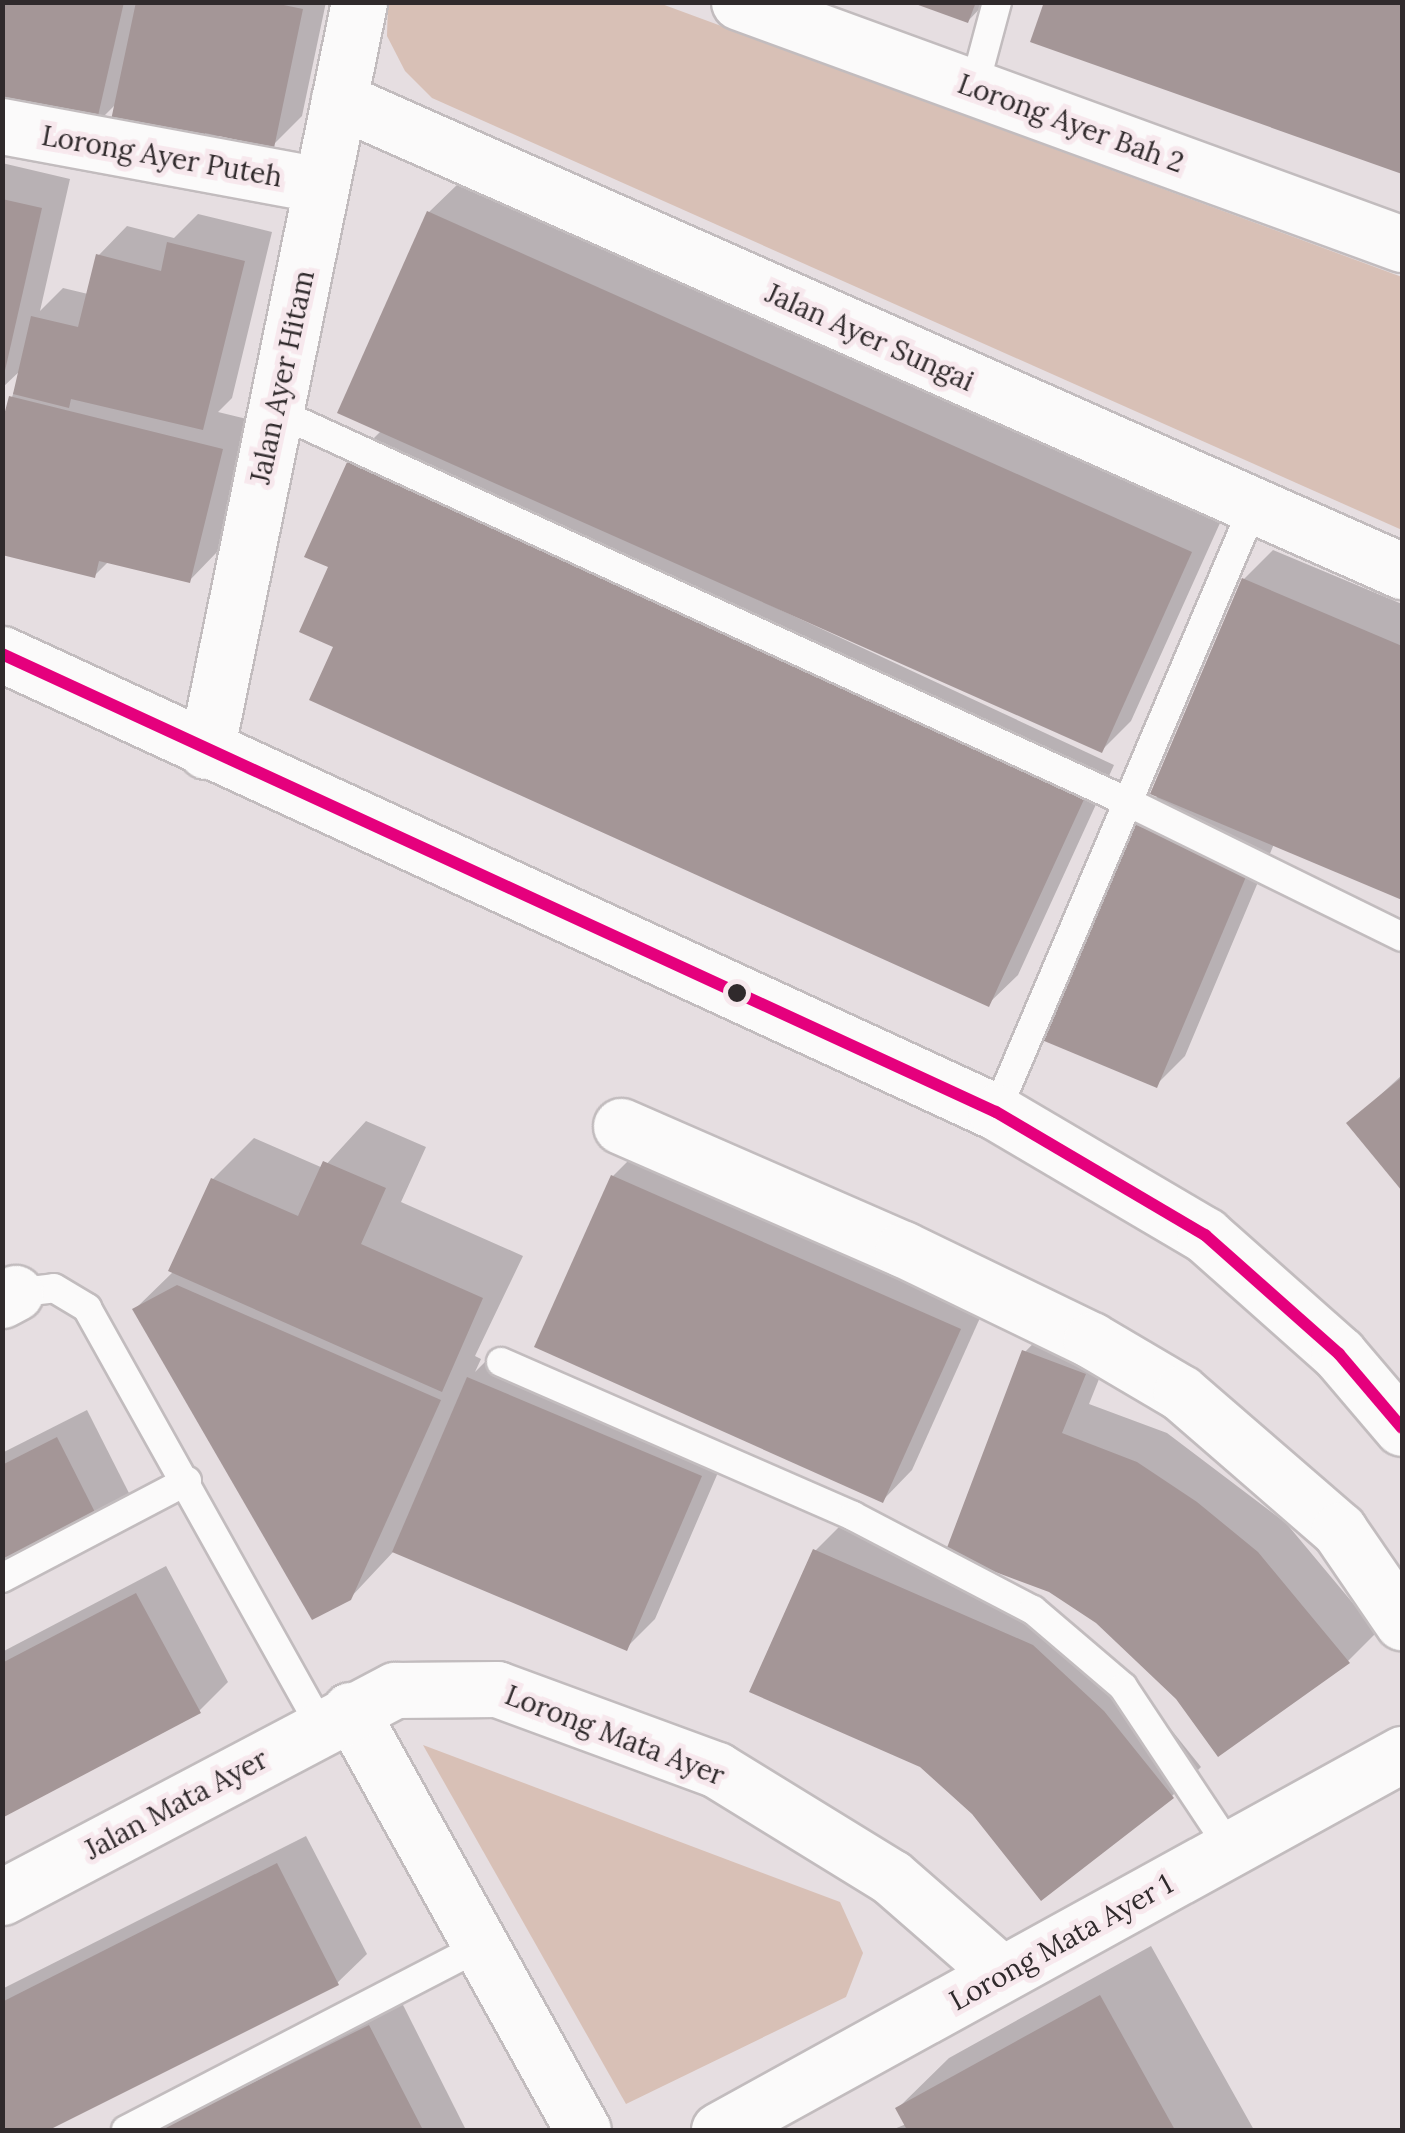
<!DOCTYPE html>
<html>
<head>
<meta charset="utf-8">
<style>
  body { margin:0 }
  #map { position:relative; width:1405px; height:2133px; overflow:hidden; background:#e6dee1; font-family:Lora,serif }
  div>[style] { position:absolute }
  .green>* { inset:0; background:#d8c0b6 }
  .shadow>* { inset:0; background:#0003 }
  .building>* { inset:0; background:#a49697 }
  .roads { filter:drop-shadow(2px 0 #c2bcbe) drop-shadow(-2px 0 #c2bcbe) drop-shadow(0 2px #c2bcbe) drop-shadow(0 -2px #c2bcbe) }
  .service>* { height:28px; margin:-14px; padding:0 14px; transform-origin:14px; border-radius:14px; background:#fbfafa }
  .minor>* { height:55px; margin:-27.5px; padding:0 27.5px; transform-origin:27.5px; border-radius:27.5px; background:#fbfafa }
  .tertiary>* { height:55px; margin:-27.5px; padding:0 27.5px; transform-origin:27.5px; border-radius:27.5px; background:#fbfafa }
  .bus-1>* { height:12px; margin:-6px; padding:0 6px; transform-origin:6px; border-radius:6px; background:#e5007d }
  .dots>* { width:28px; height:28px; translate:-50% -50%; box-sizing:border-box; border:5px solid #f7e8ed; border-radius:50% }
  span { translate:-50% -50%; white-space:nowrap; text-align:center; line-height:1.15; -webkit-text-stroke:10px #f7e8ed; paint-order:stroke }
  .street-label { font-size:28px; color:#302a2c }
  .frame { position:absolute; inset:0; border:5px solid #302a2c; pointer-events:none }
</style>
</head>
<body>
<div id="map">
  <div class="green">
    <i style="clip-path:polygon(388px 3px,659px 3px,1402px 277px,1402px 530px,432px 98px,405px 71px,387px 36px)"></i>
    <i style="clip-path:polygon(423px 1745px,840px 1902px,863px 1953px,846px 1997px,626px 2104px)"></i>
  </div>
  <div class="shadow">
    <i style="clip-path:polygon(2px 2px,326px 2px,302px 116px,273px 145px,221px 134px,199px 156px,117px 103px,94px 126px)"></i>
    <i style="clip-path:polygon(916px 2px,986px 2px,968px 21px)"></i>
    <i style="clip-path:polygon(1047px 2px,1402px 2px,1402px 171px,1033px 41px)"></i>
    <i style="clip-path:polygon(2px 163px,70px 179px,40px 311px,63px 288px,88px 294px,98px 256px,127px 226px,174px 238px,198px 214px,272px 232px,232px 398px,218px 412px,251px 420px,218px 551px,189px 581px,109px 561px,95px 575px,12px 397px,22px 369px,2px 388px)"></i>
    <i style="clip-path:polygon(459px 183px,1220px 523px,1131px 721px,1102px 750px,643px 546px,1114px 765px,1018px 975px,988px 1004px,336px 646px,332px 566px,350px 462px,382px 430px,429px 212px)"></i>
    <i style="clip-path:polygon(1273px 550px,1402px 604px,1402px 897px,1274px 844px,1185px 1056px,1156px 1085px,1131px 823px,1159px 795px,1244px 579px)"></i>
    <i style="clip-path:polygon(1402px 1075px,1402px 1188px,1350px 1123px)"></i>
    <i style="clip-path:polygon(366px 1121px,426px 1147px,401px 1202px,523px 1256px,475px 1356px,481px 1359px,475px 1372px,498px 1349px,729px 1447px,655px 1619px,626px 1648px,395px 1550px,350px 1598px,135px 1309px,174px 1271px,213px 1179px,254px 1138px,323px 1168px)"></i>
    <i style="clip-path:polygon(642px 1147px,988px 1300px,912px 1470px,883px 1500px,613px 1176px)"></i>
    <i style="clip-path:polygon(1054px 1322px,1113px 1344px,1089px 1404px,1167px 1433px,1286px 1523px,1377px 1632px,1348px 1661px,1178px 1697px,1025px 1352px)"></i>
    <i style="clip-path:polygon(87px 1410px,134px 1503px,2px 1584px,2px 1453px)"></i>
    <i style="clip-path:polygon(844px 1522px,1063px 1617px,1133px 1682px,1201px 1767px,1172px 1796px,815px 1551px)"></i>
    <i style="clip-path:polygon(166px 1566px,228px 1682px,199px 1711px,2px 1815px,2px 1652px)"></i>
    <i style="clip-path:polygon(306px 1836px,367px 1954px,337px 1983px,45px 2130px,2px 2130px,2px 1989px)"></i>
    <i style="clip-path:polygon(1151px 1946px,1254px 2130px,892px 2130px,906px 2124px,898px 2108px,949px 2058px)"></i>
    <i style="clip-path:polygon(399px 1997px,466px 2130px,130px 2130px)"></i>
  </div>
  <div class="building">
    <i style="clip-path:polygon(2px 2px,124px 2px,95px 129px,2px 108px)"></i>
    <i style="clip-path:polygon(136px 2px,269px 2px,303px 9px,274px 148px,205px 133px,200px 159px,107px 139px)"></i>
    <i style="clip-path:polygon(910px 2px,976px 2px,968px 23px)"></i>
    <i style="clip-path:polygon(1044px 2px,1402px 2px,1402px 174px,1030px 42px)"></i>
    <i style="clip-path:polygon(2px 199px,42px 208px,4px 375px,2px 375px)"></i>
    <i style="clip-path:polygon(427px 211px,1192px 552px,1102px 753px,337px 413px)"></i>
    <i style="clip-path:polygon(167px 242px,245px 261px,203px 430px,71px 399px,69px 408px,13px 394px,31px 316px,78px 327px,96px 254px,161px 271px)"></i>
    <i style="clip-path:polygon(9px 396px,223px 449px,190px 583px,99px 561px,95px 578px,2px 555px,2px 423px)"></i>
    <i style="clip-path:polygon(348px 460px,1086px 795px,989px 1007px,309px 700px,333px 647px,299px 632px,328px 567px,304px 557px)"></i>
    <i style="clip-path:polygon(1242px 578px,1402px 646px,1402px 900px,1150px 794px)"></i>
    <i style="clip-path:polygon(1129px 822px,1248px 872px,1157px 1088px,1037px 1038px)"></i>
    <i style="clip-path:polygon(1402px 1077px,1402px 1191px,1346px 1123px)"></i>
    <i style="clip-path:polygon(323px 1161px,386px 1188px,361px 1244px,483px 1298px,442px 1392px,168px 1271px,211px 1178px,298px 1216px)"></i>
    <i style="clip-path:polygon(611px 1175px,961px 1329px,883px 1503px,534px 1347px)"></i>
    <i style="clip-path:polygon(177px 1285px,441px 1400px,351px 1600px,312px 1620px,132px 1309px)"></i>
    <i style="clip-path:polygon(1022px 1350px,1086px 1374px,1062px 1433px,1137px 1462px,1197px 1502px,1258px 1552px,1350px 1663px,1218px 1757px,1176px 1699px,1096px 1623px,1049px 1592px,945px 1553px)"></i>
    <i style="clip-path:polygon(467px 1377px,702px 1476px,627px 1651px,392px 1552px)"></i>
    <i style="clip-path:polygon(57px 1437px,106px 1534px,2px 1587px,2px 1465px)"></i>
    <i style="clip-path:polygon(813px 1549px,1033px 1645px,1104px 1711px,1174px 1798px,1041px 1901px,972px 1814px,920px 1767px,749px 1692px)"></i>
    <i style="clip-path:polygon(136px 1593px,201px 1713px,2px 1818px,2px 1663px)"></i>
    <i style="clip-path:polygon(277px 1863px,339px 1985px,49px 2130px,2px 2130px,2px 2002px)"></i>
    <i style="clip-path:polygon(1100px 1995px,1175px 2130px,907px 2130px,895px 2108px)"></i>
    <i style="clip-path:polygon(369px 2025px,423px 2130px,157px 2130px,190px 2114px)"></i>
  </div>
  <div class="roads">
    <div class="service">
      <i style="left:974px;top:88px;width:89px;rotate:-75deg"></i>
      <i style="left:275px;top:411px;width:938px;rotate:24.63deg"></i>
      <i style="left:1128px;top:802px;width:305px;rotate:26.2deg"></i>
      <i style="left:996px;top:1112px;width:654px;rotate:-66.96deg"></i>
      <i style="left:15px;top:1293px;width:39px;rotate:-7deg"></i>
      <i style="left:54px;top:1288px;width:39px;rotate:31deg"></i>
      <i style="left:87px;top:1308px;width:479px;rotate:60.8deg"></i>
      <i style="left:501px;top:1362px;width:384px;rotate:23.6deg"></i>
      <i style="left:853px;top:1516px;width:203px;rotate:27.6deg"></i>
      <i style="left:1033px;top:1610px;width:118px;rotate:40.5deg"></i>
      <i style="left:1123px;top:1687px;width:193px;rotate:56.4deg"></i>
      <i style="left:2px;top:1578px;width:209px;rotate:-27.7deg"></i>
      <i style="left:126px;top:2130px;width:398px;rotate:-27.4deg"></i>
    </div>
    <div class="minor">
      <i style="left:739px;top:2px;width:706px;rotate:20.05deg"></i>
      <i style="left:339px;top:100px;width:1163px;rotate:23.9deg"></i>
      <i style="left:2px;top:126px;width:324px;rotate:10.5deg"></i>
      <i style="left:206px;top:751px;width:764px;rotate:-78.45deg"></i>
      <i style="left:621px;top:1126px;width:308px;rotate:23.6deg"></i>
      <i style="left:903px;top:1249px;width:209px;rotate:25.8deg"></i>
      <i style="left:1091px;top:1340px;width:104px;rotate:30.5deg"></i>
      <i style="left:1181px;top:1393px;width:209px;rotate:40.9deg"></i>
      <i style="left:1339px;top:1530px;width:112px;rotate:55.6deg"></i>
      <i style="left:2px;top:1300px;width:15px;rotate:-28deg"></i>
      <i style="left:350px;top:1710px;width:480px;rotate:61deg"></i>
      <i style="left:2px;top:1897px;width:444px;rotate:-27.8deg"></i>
      <i style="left:395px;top:1690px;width:102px;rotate:-0.6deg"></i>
      <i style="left:497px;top:1689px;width:234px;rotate:20.2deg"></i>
      <i style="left:717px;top:1770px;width:204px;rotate:31.6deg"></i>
      <i style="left:891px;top:1877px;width:147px;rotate:41.1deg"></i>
      <i style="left:719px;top:2130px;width:780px;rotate:-28.83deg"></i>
    </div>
    <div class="tertiary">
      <i style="left:2px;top:654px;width:1094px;rotate:24.74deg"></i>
      <i style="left:996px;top:1112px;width:243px;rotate:30.5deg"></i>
      <i style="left:1205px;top:1235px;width:179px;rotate:41.6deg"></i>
      <i style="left:1339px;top:1354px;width:97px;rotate:49.6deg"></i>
    </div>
  </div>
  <div class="bus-1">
    <i style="left:2px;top:654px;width:1094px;rotate:24.74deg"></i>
    <i style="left:996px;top:1112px;width:243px;rotate:30.5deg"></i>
    <i style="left:1205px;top:1235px;width:179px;rotate:41.6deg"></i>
    <i style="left:1339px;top:1354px;width:97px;rotate:49.6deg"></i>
  </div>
  <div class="dots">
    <i style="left:737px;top:993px;background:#302a2c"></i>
  </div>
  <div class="street-label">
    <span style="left:1071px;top:123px;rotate:20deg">Lorong Ayer Bah 2</span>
    <span style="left:162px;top:156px;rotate:10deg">Lorong Ayer Puteh</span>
    <span style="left:870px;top:337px;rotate:24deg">Jalan Ayer Sungai</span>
    <span style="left:282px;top:377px;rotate:-78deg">Jalan Ayer Hitam</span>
    <span style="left:615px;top:1735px;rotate:21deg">Lorong Mata Ayer</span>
    <span style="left:176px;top:1804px;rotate:-28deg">Jalan Mata Ayer</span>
    <span style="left:1061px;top:1942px;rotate:-29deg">Lorong Mata Ayer 1</span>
  </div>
  <div class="frame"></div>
</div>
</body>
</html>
